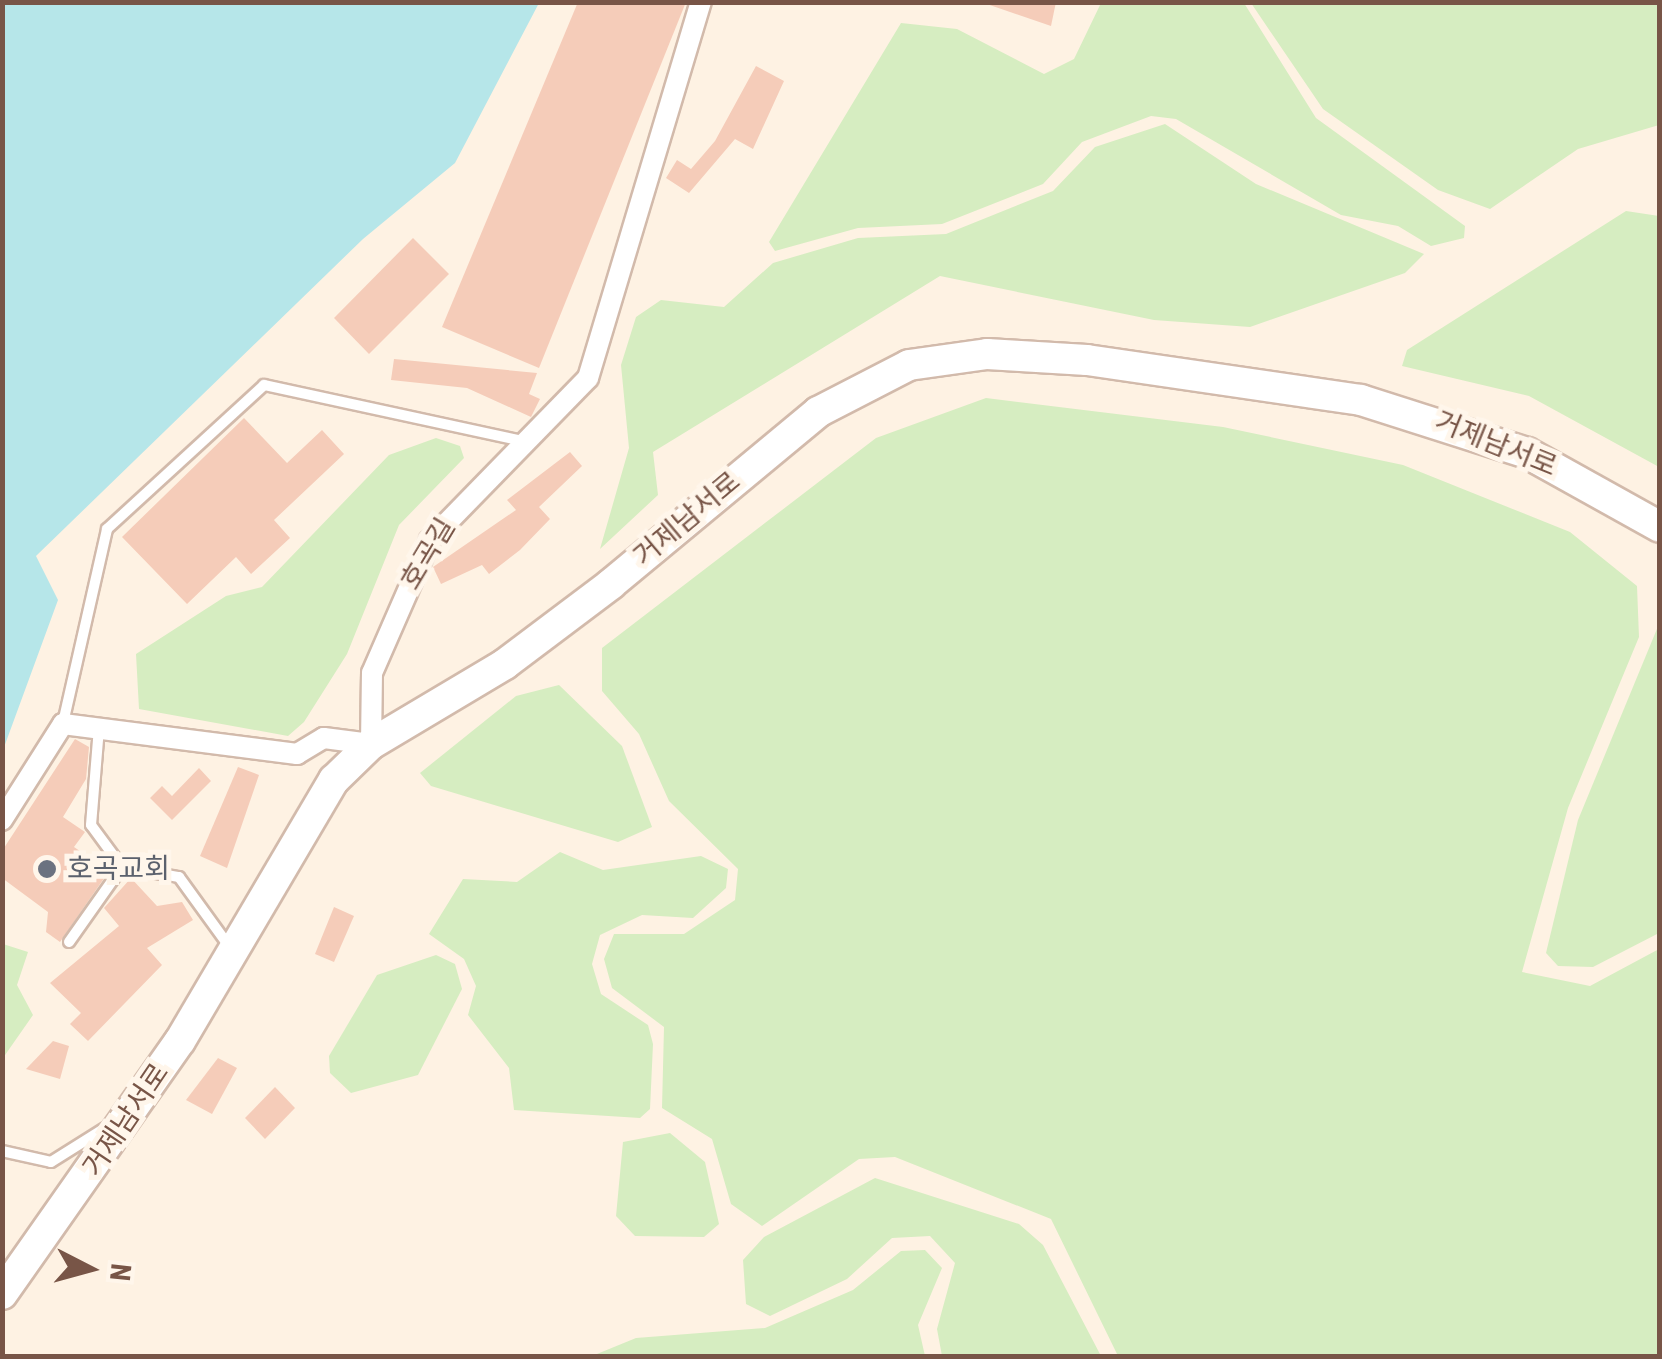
<!DOCTYPE html>
<html>
<head>
<meta charset="utf-8">
<style>
  body { margin:0 }
  #map { position:relative; width:1662px; height:1359px; overflow:hidden; background:#fef2e3; font-family:"Roboto Condensed","Noto Sans KR",sans-serif }
  div>[style] { position:absolute }
  .green>* { inset:0; background:#d6edc1 }
  .water>* { inset:0; background:#b6e6e9 }
  .building>* { inset:0; background:#f5ccb9 }
  .roads { filter:drop-shadow(2px 0 #d2baab) drop-shadow(-2px 0 #d2baab) drop-shadow(0 2px #d2baab) drop-shadow(0 -2px #d2baab) }
  .service>* { height:10px; margin:-5px; padding:0 5px; transform-origin:5px; border-radius:5px; background:#fff }
  .minor>* { height:20px; margin:-10px; padding:0 10px; transform-origin:10px; border-radius:10px; background:#fff }
  .secondary>* { height:30px; margin:-15px; padding:0 15px; transform-origin:15px; border-radius:15px; background:#fff }
  .dots>* { width:28px; height:28px; translate:-50% -50%; box-sizing:border-box; border:5px solid #fff6eb; border-radius:50% }
  span { translate:-50% -50%; white-space:nowrap; text-align:center; line-height:1.15; -webkit-text-stroke:10px #fff6eb; paint-order:stroke }
  .street-label { font-size:28px; color:#785547 }
  .worship-label { font-size:28px; color:#5b616d }
  .left { translate:0 -50%; text-align:left }
  .frame { position:absolute; inset:0; border:5px solid #785547; pointer-events:none }
  .north { position:absolute; left:40px; top:1219px; width:100px; height:100px; -webkit-text-stroke:8px #fff6eb; paint-order:stroke; rotate:96deg; font-size:28px; font-weight:700; line-height:40px; text-align:center; color:#785547 }
  .north::after { content:''; display:block; margin:auto; width:35px; height:45px; background:#785547; clip-path:polygon(50% 0,100% 100%,50% 72%,0 100%) }
</style>
</head>
<body>
<div id="map">
  <div class="green">
    <i style="clip-path:polygon(1101px 3px,1244px 3px,1316px 118px,1465px 226px,1464px 238px,1431px 246px,1398px 226px,1341px 215px,1176px 119px,1151px 116px,1082px 142px,1043px 184px,942px 224px,858px 228px,775px 251px,769px 242px,901px 23px,957px 29px,1044px 74px,1074px 59px)"></i>
    <i style="clip-path:polygon(1251px 3px,1659px 3px,1659px 125px,1578px 149px,1490px 209px,1438px 190px,1323px 109px)"></i>
    <i style="clip-path:polygon(1165px 124px,1256px 184px,1424px 254px,1405px 273px,1250px 327px,1154px 320px,940px 276px,653px 452px,658px 495px,600px 549px,629px 448px,621px 365px,636px 317px,661px 300px,724px 307px,773px 263px,858px 238px,946px 234px,1053px 191px,1095px 147px)"></i>
    <i style="clip-path:polygon(1626px 211px,1659px 216px,1659px 467px,1529px 396px,1402px 366px,1407px 350px)"></i>
    <i style="clip-path:polygon(986px 398px,1223px 427px,1403px 465px,1570px 532px,1637px 586px,1639px 637px,1568px 808px,1522px 972px,1590px 986px,1659px 949px,1659px 1356px,1118px 1356px,1051px 1219px,895px 1157px,859px 1159px,762px 1226px,731px 1204px,712px 1139px,662px 1108px,664px 1027px,612px 988px,604px 959px,614px 934px,684px 934px,735px 900px,738px 869px,669px 801px,639px 734px,602px 691px,602px 648px,876px 438px)"></i>
    <i style="clip-path:polygon(436px 438px,460px 446px,464px 458px,399px 525px,347px 654px,304px 722px,288px 736px,139px 709px,136px 654px,226px 596px,262px 587px,389px 455px)"></i>
    <i style="clip-path:polygon(1659px 624px,1659px 933px,1593px 967px,1558px 966px,1546px 953px,1578px 820px)"></i>
    <i style="clip-path:polygon(559px 685px,622px 746px,652px 827px,618px 842px,431px 786px,420px 773px,516px 696px)"></i>
    <i style="clip-path:polygon(560px 852px,603px 870px,701px 856px,728px 869px,726px 888px,693px 918px,642px 915px,600px 935px,592px 964px,601px 994px,648px 1025px,653px 1044px,650px 1109px,640px 1118px,514px 1110px,509px 1068px,468px 1015px,476px 986px,464px 959px,429px 934px,463px 879px,517px 882px)"></i>
    <i style="clip-path:polygon(3px 944px,28px 952px,17px 985px,33px 1015px,3px 1058px)"></i>
    <i style="clip-path:polygon(436px 955px,455px 964px,462px 989px,418px 1075px,351px 1093px,330px 1073px,329px 1056px,377px 975px)"></i>
    <i style="clip-path:polygon(670px 1133px,705px 1162px,719px 1224px,704px 1237px,635px 1236px,616px 1216px,623px 1142px)"></i>
    <i style="clip-path:polygon(875px 1178px,1019px 1224px,1043px 1245px,1101px 1356px,942px 1356px,937px 1329px,955px 1263px,930px 1236px,892px 1238px,847px 1279px,770px 1316px,746px 1304px,743px 1260px,764px 1237px)"></i>
    <i style="clip-path:polygon(925px 1250px,942px 1268px,918px 1325px,925px 1356px,592px 1356px,636px 1338px,765px 1328px,853px 1290px,901px 1251px)"></i>
  </div>
  <div class="water">
    <i style="clip-path:polygon(3px 2px,539px 3px,455px 163px,363px 239px,36px 556px,58px 600px,3px 750px)"></i>
  </div>
  <div class="building">
    <i style="clip-path:polygon(578px 2px,686px 2px,539px 368px,442px 327px)"></i>
    <i style="clip-path:polygon(981px 2px,1056px 2px,1051px 26px)"></i>
    <i style="clip-path:polygon(756px 66px,784px 81px,753px 149px,735px 139px,689px 193px,666px 178px,677px 160px,691px 169px,715px 141px)"></i>
    <i style="clip-path:polygon(413px 238px,449px 274px,369px 354px,334px 318px)"></i>
    <i style="clip-path:polygon(394px 359px,537px 373px,529px 394px,540px 399px,531px 417px,467px 388px,391px 380px)"></i>
    <i style="clip-path:polygon(244px 418px,287px 463px,322px 430px,344px 454px,274px 520px,290px 538px,251px 574px,236px 557px,187px 604px,122px 537px)"></i>
    <i style="clip-path:polygon(570px 452px,582px 466px,539px 507px,550px 519px,520px 550px,489px 574px,482px 565px,441px 584px,433px 567px,516px 510px,507px 500px)"></i>
    <i style="clip-path:polygon(75px 739px,89px 747px,86px 779px,63px 817px,85px 832px,74px 847px,109px 871px,60px 942px,46px 932px,48px 912px,2px 878px,2px 851px)"></i>
    <i style="clip-path:polygon(238px 767px,259px 775px,227px 868px,200px 856px)"></i>
    <i style="clip-path:polygon(199px 768px,211px 781px,172px 820px,150px 798px,162px 786px,172px 796px)"></i>
    <i style="clip-path:polygon(131px 878px,157px 906px,182px 902px,193px 920px,147px 948px,162px 965px,88px 1041px,70px 1024px,81px 1013px,50px 983px,119px 926px,104px 908px)"></i>
    <i style="clip-path:polygon(334px 907px,354px 916px,334px 962px,315px 954px)"></i>
    <i style="clip-path:polygon(53px 1041px,69px 1046px,60px 1079px,26px 1069px)"></i>
    <i style="clip-path:polygon(218px 1058px,237px 1068px,212px 1114px,186px 1100px)"></i>
    <i style="clip-path:polygon(275px 1087px,295px 1108px,265px 1139px,245px 1118px)"></i>
  </div>
  <div class="roads">
    <div class="service">
      <i style="left:63px;top:723px;width:199px;rotate:-77.2deg"></i>
      <i style="left:107px;top:529px;width:213px;rotate:-42.5deg"></i>
      <i style="left:264px;top:385px;width:265px;rotate:12.2deg"></i>
      <i style="left:122px;top:867px;width:58px;rotate:10deg"></i>
      <i style="left:179px;top:877px;width:85px;rotate:54.1deg"></i>
      <i style="left:69px;top:942px;width:92px;rotate:-54.8deg"></i>
      <i style="left:122px;top:867px;width:52px;rotate:-126.4deg"></i>
      <i style="left:91px;top:825px;width:97px;rotate:-85.3deg"></i>
      <i style="left:2px;top:1151px;width:50px;rotate:12.7deg"></i>
      <i style="left:51px;top:1162px;width:64px;rotate:-32.2deg"></i>
    </div>
    <div class="minor">
      <i style="left:2px;top:820px;width:114px;rotate:-57.6deg"></i>
      <i style="left:63px;top:724px;width:236px;rotate:7.3deg"></i>
      <i style="left:297px;top:754px;width:31px;rotate:-31deg"></i>
      <i style="left:324px;top:738px;width:47px;rotate:7.3deg"></i>
      <i style="left:371px;top:744px;width:71px;rotate:-89.2deg"></i>
      <i style="left:372px;top:673px;width:145px;rotate:-66.4deg"></i>
      <i style="left:430px;top:540px;width:226px;rotate:-45.7deg"></i>
      <i style="left:588px;top:378px;width:393px;rotate:-73.3deg"></i>
    </div>
    <div class="secondary">
      <i style="left:2px;top:1294px;width:309px;rotate:-54.9deg"></i>
      <i style="left:180px;top:1041px;width:303px;rotate:-59.5deg"></i>
      <i style="left:334px;top:780px;width:52px;rotate:-44.2deg"></i>
      <i style="left:371px;top:744px;width:156px;rotate:-30.8deg"></i>
      <i style="left:505px;top:664px;width:133px;rotate:-37deg"></i>
      <i style="left:611px;top:584px;width:269px;rotate:-39.7deg"></i>
      <i style="left:818px;top:412px;width:102px;rotate:-27.3deg"></i>
      <i style="left:909px;top:365px;width:79px;rotate:-8deg"></i>
      <i style="left:987px;top:354px;width:100px;rotate:3.4deg"></i>
      <i style="left:1087px;top:360px;width:277px;rotate:8.3deg"></i>
      <i style="left:1361px;top:400px;width:174px;rotate:17.7deg"></i>
      <i style="left:1527px;top:453px;width:152px;rotate:29.1deg"></i>
    </div>
  </div>
  <div class="dots">
    <i style="left:47px;top:869px;background:#6b7280"></i>
  </div>
  <div class="street-label">
    <span style="left:1496px;top:444px;rotate:22deg">거제남서로</span>
    <span style="left:687px;top:519px;rotate:-40deg">거제남서로</span>
    <span style="left:428px;top:554px;rotate:-59deg">호곡길</span>
    <span style="left:126px;top:1120px;rotate:-56deg">거제남서로</span>
  </div>
  <div class="worship-label">
    <span class="left" style="left:67px;top:869px">호곡교회</span>
  </div>
  <div class="frame"></div>
  <div class="north">N</div>
</div>
</body>
</html>
